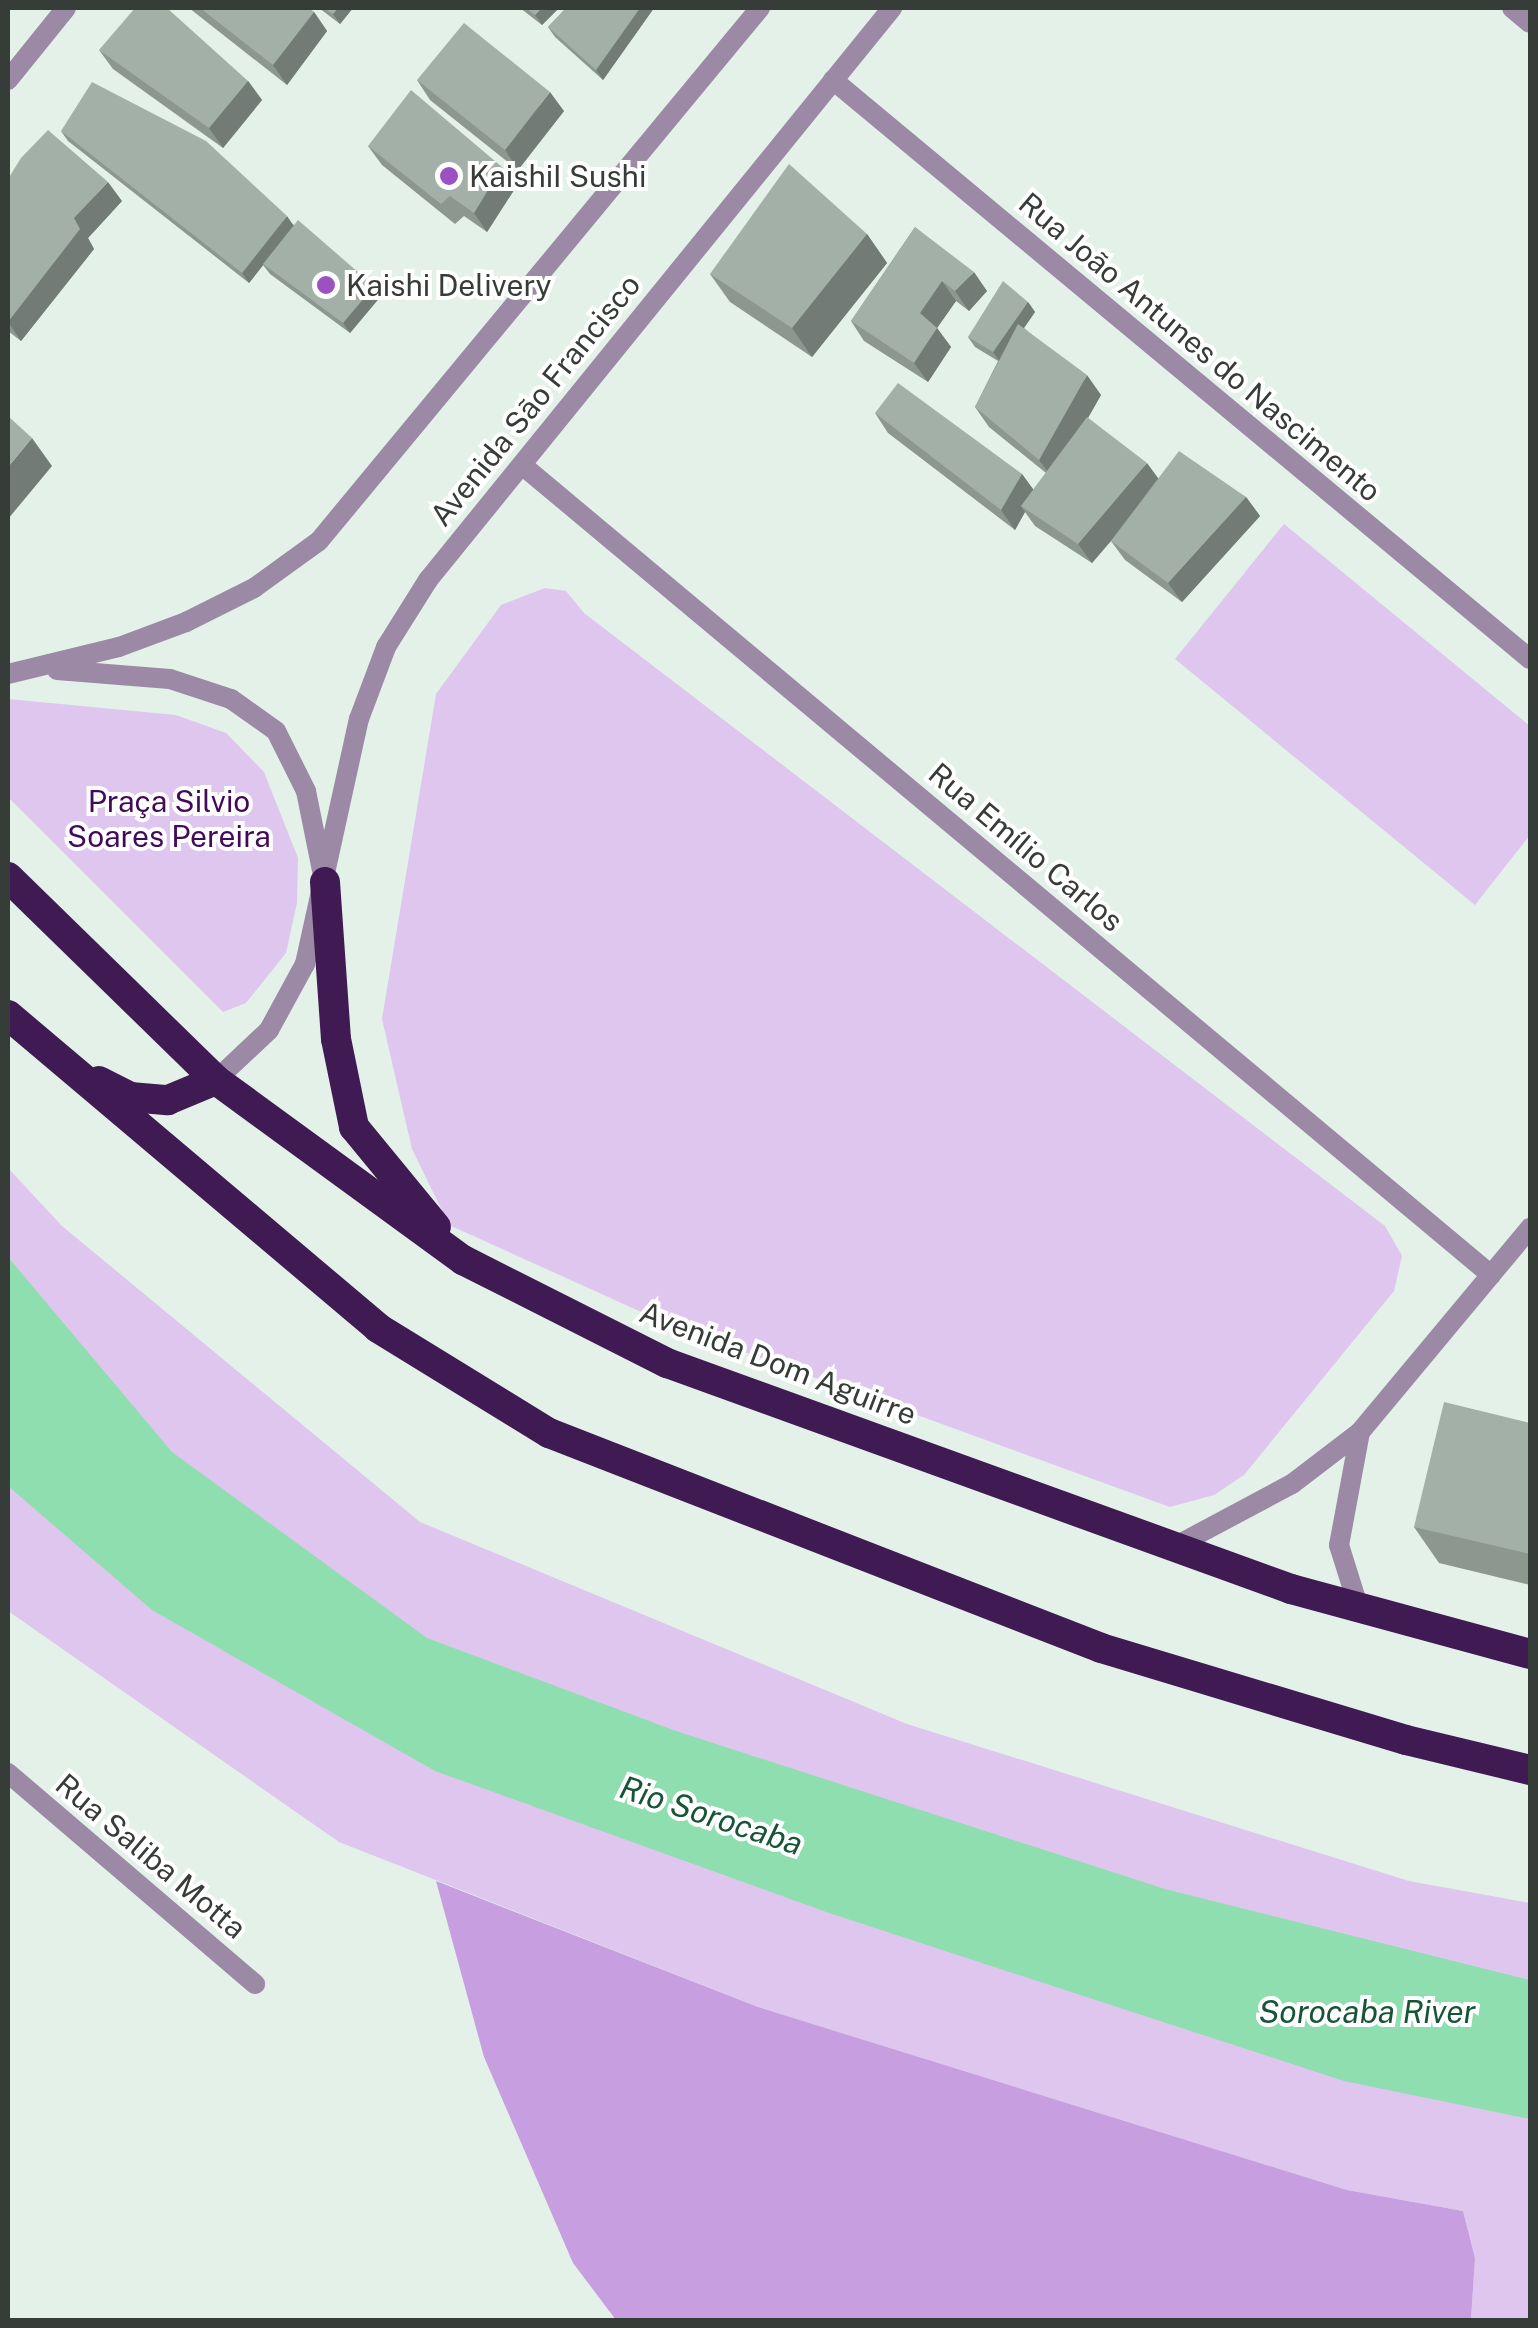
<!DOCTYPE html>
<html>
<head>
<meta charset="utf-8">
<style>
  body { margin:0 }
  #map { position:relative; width:1538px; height:2328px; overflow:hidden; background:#e3f1e8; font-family:"Public Sans",sans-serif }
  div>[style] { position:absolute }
  .green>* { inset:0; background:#dfc6ef }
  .forest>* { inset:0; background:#c79ee0 }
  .water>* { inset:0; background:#8fdeb0 }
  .street>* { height:20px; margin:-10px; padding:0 10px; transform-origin:10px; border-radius:10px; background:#9b89a6 }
  .highway>* { height:30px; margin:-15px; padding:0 15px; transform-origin:15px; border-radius:15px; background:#401b53 }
  .wall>* { inset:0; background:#8c9790 }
  .shaded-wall>* { inset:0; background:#727b75 }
  .building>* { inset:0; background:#a3b0a7 }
  .dots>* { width:28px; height:28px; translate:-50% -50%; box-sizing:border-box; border:5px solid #fff; border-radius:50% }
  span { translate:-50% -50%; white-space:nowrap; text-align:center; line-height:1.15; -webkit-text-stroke:8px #fff; paint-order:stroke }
  .poi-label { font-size:30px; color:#363c38 }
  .left { translate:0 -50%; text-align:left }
  .street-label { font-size:30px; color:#363c38 }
  .park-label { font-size:30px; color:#420a5a }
  .water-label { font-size:32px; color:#185436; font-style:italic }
  .frame { position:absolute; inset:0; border:10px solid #363c38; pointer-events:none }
</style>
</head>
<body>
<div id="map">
  <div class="green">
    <i style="clip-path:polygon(1284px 524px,1530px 726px,1530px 835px,1475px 905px,1175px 659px)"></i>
    <i style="clip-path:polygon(545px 588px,566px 591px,584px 613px,1385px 1226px,1402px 1256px,1394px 1291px,1244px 1475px,1214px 1495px,1170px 1507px,670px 1325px,449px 1225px,412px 1149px,382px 1019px,436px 694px,501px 605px)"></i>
    <i style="clip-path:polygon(8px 699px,176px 715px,226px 733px,264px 772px,298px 858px,297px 903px,286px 953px,246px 1003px,223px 1012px,8px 797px)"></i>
    <i style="clip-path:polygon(8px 1168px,62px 1226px,420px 1522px,907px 1724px,1409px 1881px,1530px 1903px,1530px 2320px,1471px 2320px,1475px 2258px,1463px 2211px,1347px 2190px,758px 2007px,339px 1842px,8px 1611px)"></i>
  </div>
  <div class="forest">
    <i style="clip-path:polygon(436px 1881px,758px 2007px,1347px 2190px,1463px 2211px,1475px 2258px,1471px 2320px,616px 2320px,573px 2263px,484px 2057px)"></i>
  </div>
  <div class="water">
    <i style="clip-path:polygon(8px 1257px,172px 1452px,427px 1638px,676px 1731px,1165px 1889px,1530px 1980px,1530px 2119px,1344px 2081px,832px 1914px,435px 1771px,152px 1610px,8px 1486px)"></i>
  </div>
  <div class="street">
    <i style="left:1512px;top:8px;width:23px;rotate:40deg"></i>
    <i style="left:8px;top:80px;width:92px;rotate:-51.1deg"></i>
    <i style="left:833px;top:80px;width:906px;rotate:39.72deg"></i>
    <i style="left:522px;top:465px;width:1263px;rotate:39.89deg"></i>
    <i style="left:57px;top:670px;width:113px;rotate:4.6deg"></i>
    <i style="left:170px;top:679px;width:64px;rotate:18.2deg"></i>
    <i style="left:231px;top:699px;width:55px;rotate:35.4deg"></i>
    <i style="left:276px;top:731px;width:67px;rotate:63.4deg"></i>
    <i style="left:306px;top:791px;width:81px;rotate:78.6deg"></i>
    <i style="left:8px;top:674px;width:114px;rotate:-13.7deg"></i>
    <i style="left:119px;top:647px;width:72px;rotate:-20.5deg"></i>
    <i style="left:186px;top:622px;width:76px;rotate:-26.6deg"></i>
    <i style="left:254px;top:588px;width:80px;rotate:-35.9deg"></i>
    <i style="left:319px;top:541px;width:692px;rotate:-50.4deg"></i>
    <i style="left:216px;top:1080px;width:73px;rotate:-43.3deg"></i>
    <i style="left:269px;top:1030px;width:75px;rotate:-61.4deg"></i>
    <i style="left:305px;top:964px;width:251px;rotate:-77.6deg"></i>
    <i style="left:359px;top:719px;width:77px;rotate:-69.4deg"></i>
    <i style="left:386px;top:647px;width:79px;rotate:-57.9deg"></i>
    <i style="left:428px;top:580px;width:737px;rotate:-50.95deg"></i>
    <i style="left:1360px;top:1432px;width:266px;rotate:-50.2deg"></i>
    <i style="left:1172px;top:1548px;width:136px;rotate:-28.1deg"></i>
    <i style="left:1292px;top:1484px;width:86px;rotate:-37.4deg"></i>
    <i style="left:1360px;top:1432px;width:115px;rotate:100.5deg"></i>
    <i style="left:1339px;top:1545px;width:67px;rotate:72.6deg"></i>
    <i style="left:8px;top:1773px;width:325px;rotate:40.5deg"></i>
  </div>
  <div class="highway">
    <i style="left:8px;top:877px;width:291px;rotate:44.3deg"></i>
    <i style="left:216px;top:1080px;width:306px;rotate:36.1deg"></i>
    <i style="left:463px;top:1260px;width:229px;rotate:26.8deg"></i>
    <i style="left:667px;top:1363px;width:664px;rotate:19.91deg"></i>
    <i style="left:1291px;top:1589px;width:248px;rotate:15.2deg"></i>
    <i style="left:325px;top:882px;width:157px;rotate:86deg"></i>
    <i style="left:336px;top:1039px;width:90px;rotate:78.4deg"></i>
    <i style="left:354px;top:1127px;width:129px;rotate:50.6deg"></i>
    <i style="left:8px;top:1015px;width:485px;rotate:40.2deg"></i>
    <i style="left:378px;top:1328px;width:201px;rotate:31.6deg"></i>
    <i style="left:549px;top:1433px;width:592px;rotate:21.28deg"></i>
    <i style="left:1101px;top:1648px;width:319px;rotate:16.8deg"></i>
    <i style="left:1406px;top:1740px;width:128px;rotate:13.6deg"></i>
    <i style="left:99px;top:1081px;width:35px;rotate:27deg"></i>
    <i style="left:130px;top:1097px;width:38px;rotate:5deg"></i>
    <i style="left:168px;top:1100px;width:52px;rotate:-22.6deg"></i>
  </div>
  <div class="wall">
    <i style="clip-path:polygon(189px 8px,308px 8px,314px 12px,327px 31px,287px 85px)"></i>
    <i style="clip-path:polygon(319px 8px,353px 8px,340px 24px)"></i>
    <i style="clip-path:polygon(520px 8px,559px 8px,542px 25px)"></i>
    <i style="clip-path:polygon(566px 8px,654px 8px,603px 80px,555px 37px,548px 27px)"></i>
    <i style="clip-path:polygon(99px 50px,248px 81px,262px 100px,223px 148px,113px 69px)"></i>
    <i style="clip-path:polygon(417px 80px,564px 111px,518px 170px,430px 100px)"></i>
    <i style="clip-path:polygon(61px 131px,294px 225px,374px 286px,381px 296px,350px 333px,270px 274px,263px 265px,249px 283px,68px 141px)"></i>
    <i style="clip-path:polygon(368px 146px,516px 187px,487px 232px,464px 216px,455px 224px,382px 165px)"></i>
    <i style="clip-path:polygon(8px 179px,122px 201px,88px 238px,94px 249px,21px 341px,8px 331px)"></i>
    <i style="clip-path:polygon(915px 227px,987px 291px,969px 311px,956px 301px,937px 328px,951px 347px,928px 382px,864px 341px,851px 321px)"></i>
    <i style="clip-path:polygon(867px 234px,887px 263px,812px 357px,730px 302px,710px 274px)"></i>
    <i style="clip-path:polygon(1028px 302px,1035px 312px,1024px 328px,1101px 395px,1088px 418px,1158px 479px,1246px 497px,1260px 516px,1182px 602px,1125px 560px,1111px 541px,1092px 563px,1035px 526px,1025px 512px,1015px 530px,888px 433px,875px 413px,1022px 474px,1033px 490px,1046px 473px,989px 427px,975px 407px,998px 361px,975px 347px,968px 337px)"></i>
    <i style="clip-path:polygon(1530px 1423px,1530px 1585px,1439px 1563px,1414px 1527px)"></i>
  </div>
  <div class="shaded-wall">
    <i style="clip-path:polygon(338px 8px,353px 8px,340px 24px,333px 14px)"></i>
    <i style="clip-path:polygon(542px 8px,559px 8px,542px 25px,535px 15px)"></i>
    <i style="clip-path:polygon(640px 8px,654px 8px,603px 80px,596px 70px)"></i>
    <i style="clip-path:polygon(314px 12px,327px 31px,287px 85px,273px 65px)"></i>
    <i style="clip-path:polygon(248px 81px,262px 100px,223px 148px,209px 128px)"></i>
    <i style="clip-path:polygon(550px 92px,564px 111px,518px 170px,505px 150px)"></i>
    <i style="clip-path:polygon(502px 167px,516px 187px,487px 232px,474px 213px)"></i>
    <i style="clip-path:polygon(108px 182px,122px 201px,88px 238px,94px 249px,21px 341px,8px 322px,74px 218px)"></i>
    <i style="clip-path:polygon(287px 216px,294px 226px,249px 283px,242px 273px)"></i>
    <i style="clip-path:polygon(867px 234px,887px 263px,812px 357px,792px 328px)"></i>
    <i style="clip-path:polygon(974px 272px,987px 291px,969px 311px,955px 291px)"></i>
    <i style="clip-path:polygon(942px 281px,956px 301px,937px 328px,951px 347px,928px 382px,914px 363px,920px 313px)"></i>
    <i style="clip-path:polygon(374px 286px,381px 296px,350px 333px,343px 323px)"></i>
    <i style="clip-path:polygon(1028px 302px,1035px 312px,1000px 362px,993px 352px)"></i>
    <i style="clip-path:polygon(1087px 375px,1101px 395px,1053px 479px,1039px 460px)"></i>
    <i style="clip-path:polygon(32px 438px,52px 466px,8px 519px,8px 467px)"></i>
    <i style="clip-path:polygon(1147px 463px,1161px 482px,1092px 563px,1078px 544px)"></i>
    <i style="clip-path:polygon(1022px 474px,1036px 493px,1021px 506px,1025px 512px,1015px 530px,1001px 510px)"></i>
    <i style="clip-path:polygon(1246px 497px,1260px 516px,1182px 602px,1168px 583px)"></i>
  </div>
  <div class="building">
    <i style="clip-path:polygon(135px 8px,167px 8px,248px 81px,209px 128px,99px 50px)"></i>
    <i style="clip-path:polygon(200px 8px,308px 8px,314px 12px,273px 65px)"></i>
    <i style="clip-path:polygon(324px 8px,338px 8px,333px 14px)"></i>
    <i style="clip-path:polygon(526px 8px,542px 8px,535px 15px)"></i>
    <i style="clip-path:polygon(566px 8px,640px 8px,596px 70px,548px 27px)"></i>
    <i style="clip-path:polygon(464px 23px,550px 92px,505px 150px,417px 80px)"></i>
    <i style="clip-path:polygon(92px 82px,206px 141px,287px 216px,242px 273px,61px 131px)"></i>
    <i style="clip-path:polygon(411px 90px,502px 167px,474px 213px,450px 196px,441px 204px,368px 146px)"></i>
    <i style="clip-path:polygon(48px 130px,108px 182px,74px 218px,80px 229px,8px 322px,8px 179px,21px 158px)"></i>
    <i style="clip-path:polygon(789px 164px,867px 234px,792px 328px,710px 274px)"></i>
    <i style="clip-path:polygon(298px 220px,374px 286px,343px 323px,263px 264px)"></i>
    <i style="clip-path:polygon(915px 227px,974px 272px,955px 291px,942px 281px,920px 313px,937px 328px,914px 363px,851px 321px)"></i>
    <i style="clip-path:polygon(1003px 281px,1028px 302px,993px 352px,968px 337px)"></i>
    <i style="clip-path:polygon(1018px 324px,1087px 375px,1039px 460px,975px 407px)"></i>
    <i style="clip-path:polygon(898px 383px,1022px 474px,1001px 510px,875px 413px)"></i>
    <i style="clip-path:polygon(8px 416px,32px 438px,8px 467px)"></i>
    <i style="clip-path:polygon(1087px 417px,1147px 463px,1078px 544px,1021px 506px)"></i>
    <i style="clip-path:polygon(1179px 451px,1246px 497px,1168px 583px,1111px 541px)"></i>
    <i style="clip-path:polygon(1444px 1402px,1530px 1423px,1530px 1554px,1414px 1527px)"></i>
  </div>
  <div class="dots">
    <i style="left:449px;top:176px;background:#9c51c3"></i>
    <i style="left:326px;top:285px;background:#9c51c3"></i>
  </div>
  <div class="poi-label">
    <span class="left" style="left:469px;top:176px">KaishiI Sushi</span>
    <span class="left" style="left:346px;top:285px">Kaishi Delivery</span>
  </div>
  <div class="street-label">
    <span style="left:1200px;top:347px;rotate:40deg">Rua João Antunes do Nascimento</span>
    <span style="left:535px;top:400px;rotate:-51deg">Avenida São Francisco</span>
    <span style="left:1026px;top:847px;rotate:40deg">Rua Emílio Carlos</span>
    <span style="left:778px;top:1363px;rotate:21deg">Avenida Dom Aguirre</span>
    <span style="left:151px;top:1856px;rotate:40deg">Rua Saliba Motta</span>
  </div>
  <div class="park-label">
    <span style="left:169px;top:818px">Praça Silvio<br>Soares Pereira</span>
  </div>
  <div class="water-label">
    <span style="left:711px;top:1816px;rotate:18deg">Rio Sorocaba</span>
    <span style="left:1367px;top:2012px">Sorocaba River</span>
  </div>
  <div class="frame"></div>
</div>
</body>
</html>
